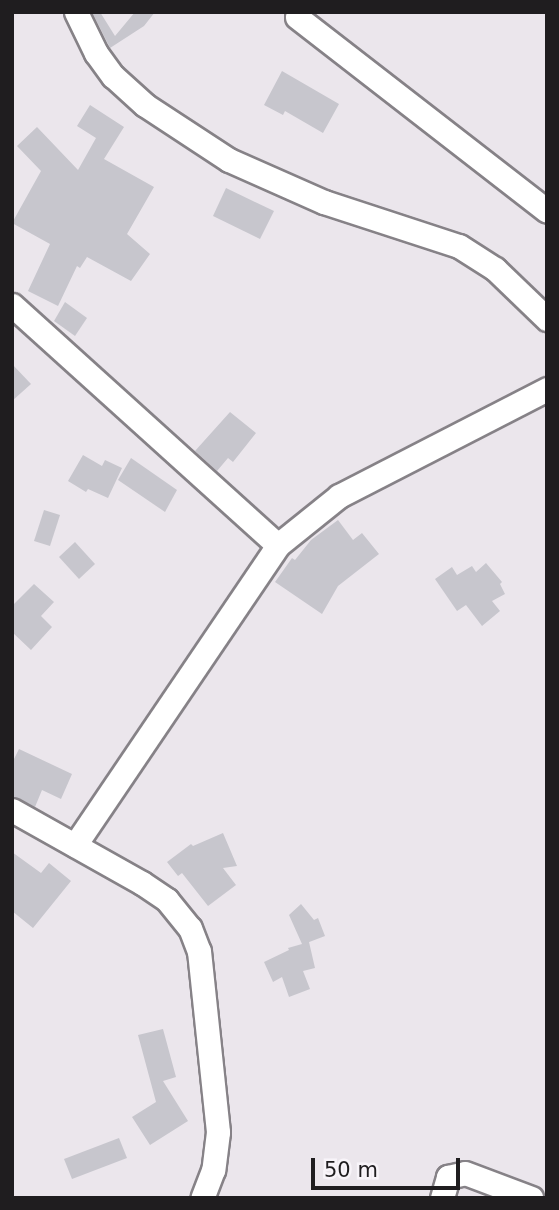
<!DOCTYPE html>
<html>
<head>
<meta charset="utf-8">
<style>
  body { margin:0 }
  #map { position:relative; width:559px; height:1210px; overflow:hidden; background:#ebe6ec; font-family:"DejaVu Sans",sans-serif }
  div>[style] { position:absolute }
  .building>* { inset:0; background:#c7c6cd }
  .roads { filter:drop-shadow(2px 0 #868287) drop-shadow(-2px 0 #868287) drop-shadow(0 2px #868287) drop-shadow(0 -2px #868287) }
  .street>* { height:23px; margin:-11.5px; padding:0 11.5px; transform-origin:11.5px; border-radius:11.5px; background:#fff }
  span { translate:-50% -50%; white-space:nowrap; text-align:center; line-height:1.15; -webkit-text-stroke:7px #f8f4f9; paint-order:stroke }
  .frame { position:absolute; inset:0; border:14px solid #1f1d1f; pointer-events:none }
  .scale { position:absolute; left:311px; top:1158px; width:149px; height:32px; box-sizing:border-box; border:4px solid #1f1d1f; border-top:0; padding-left:9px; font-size:21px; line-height:24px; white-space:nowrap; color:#1f1d1f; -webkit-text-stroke:5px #f8f4f9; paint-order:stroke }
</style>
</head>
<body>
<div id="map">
  <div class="building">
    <i style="clip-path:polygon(92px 12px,100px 12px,115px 36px,135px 12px,155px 12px,144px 26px,110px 48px)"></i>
    <i style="clip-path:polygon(282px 71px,339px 104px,323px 133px,285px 111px,283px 115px,264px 105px)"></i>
    <i style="clip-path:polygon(90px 105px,124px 127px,104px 159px,154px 187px,127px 234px,150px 254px,131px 281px,87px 257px,80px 268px,77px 266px,58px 306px,28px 291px,50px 244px,12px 223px,41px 171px,17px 146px,37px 127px,78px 170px,96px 138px,77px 126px)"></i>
    <i style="clip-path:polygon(226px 188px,274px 211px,260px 239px,213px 216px)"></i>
    <i style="clip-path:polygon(65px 302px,87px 318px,75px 336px,54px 321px)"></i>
    <i style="clip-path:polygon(12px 364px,31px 384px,12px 401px)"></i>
    <i style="clip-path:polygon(230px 412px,256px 433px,233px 462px,228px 458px,217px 471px,195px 451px)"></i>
    <i style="clip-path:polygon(83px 455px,102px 466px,105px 460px,122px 468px,108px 498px,88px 489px,86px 492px,68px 481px)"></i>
    <i style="clip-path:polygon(131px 458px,177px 490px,165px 512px,118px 480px)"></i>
    <i style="clip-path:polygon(44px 510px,60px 515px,50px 546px,34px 541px)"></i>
    <i style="clip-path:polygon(338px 520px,353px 540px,362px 533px,379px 554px,338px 586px,322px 614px,275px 582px,292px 558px,295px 560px,311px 540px)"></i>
    <i style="clip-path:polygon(75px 542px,95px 564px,79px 579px,59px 557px)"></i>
    <i style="clip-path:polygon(486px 563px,502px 582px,500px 584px,505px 594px,492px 601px,500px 611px,482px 626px,466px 605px,457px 611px,435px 579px,452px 567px,457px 575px,472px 566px,476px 572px)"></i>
    <i style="clip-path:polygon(34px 584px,54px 602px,41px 616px,52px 627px,31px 650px,12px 632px,12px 606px)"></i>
    <i style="clip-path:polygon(19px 749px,72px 774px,61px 799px,42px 790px,35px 807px,12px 796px,12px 763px)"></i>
    <i style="clip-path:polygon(223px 833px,237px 866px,223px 868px,236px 885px,208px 906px,182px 873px,178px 876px,167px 862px,191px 844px,193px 846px)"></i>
    <i style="clip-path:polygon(12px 852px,41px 873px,49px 863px,71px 881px,33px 928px,12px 911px)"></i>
    <i style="clip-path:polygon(301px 904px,314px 920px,318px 918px,325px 936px,304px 944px,309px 942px,315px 968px,303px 971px,310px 989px,289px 997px,282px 977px,273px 982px,264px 962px,289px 950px,288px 948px,302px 944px,289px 915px)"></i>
    <i style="clip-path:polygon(163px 1029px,176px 1077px,163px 1081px,188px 1121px,150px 1145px,132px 1117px,156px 1102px,138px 1035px)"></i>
    <i style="clip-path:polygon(119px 1138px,127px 1158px,72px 1179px,64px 1159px)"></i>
  </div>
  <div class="roads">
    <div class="street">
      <i style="left:76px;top:12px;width:46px;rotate:64deg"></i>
      <i style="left:96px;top:53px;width:29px;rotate:54deg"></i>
      <i style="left:113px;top:76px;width:43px;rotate:42.2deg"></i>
      <i style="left:145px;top:105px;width:100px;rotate:33.2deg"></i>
      <i style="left:229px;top:160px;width:104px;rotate:23.9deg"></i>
      <i style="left:324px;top:202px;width:142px;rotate:18.1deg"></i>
      <i style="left:459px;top:246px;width:43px;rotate:32.6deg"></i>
      <i style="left:495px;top:269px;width:72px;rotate:43.9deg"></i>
      <i style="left:297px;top:17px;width:316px;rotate:37.8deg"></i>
      <i style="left:12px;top:305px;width:358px;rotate:42.1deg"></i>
      <i style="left:12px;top:810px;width:149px;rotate:29.3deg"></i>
      <i style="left:142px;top:883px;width:30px;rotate:34deg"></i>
      <i style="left:167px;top:900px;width:36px;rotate:51deg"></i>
      <i style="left:190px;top:928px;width:25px;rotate:69deg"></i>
      <i style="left:199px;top:951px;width:182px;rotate:84deg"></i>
      <i style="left:218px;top:1132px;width:38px;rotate:97deg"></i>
      <i style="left:213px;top:1170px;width:30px;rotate:111deg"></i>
      <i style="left:75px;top:845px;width:362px;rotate:-55.9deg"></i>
      <i style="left:278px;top:545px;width:78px;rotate:-38.8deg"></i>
      <i style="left:339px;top:496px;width:234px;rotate:-27.2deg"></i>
      <i style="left:442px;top:1198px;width:22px;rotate:-74deg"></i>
      <i style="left:448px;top:1177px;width:17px;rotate:-13deg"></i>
      <i style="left:465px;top:1173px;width:71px;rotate:20.7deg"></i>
    </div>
  </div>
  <div class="frame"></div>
  <div class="scale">50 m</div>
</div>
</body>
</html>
